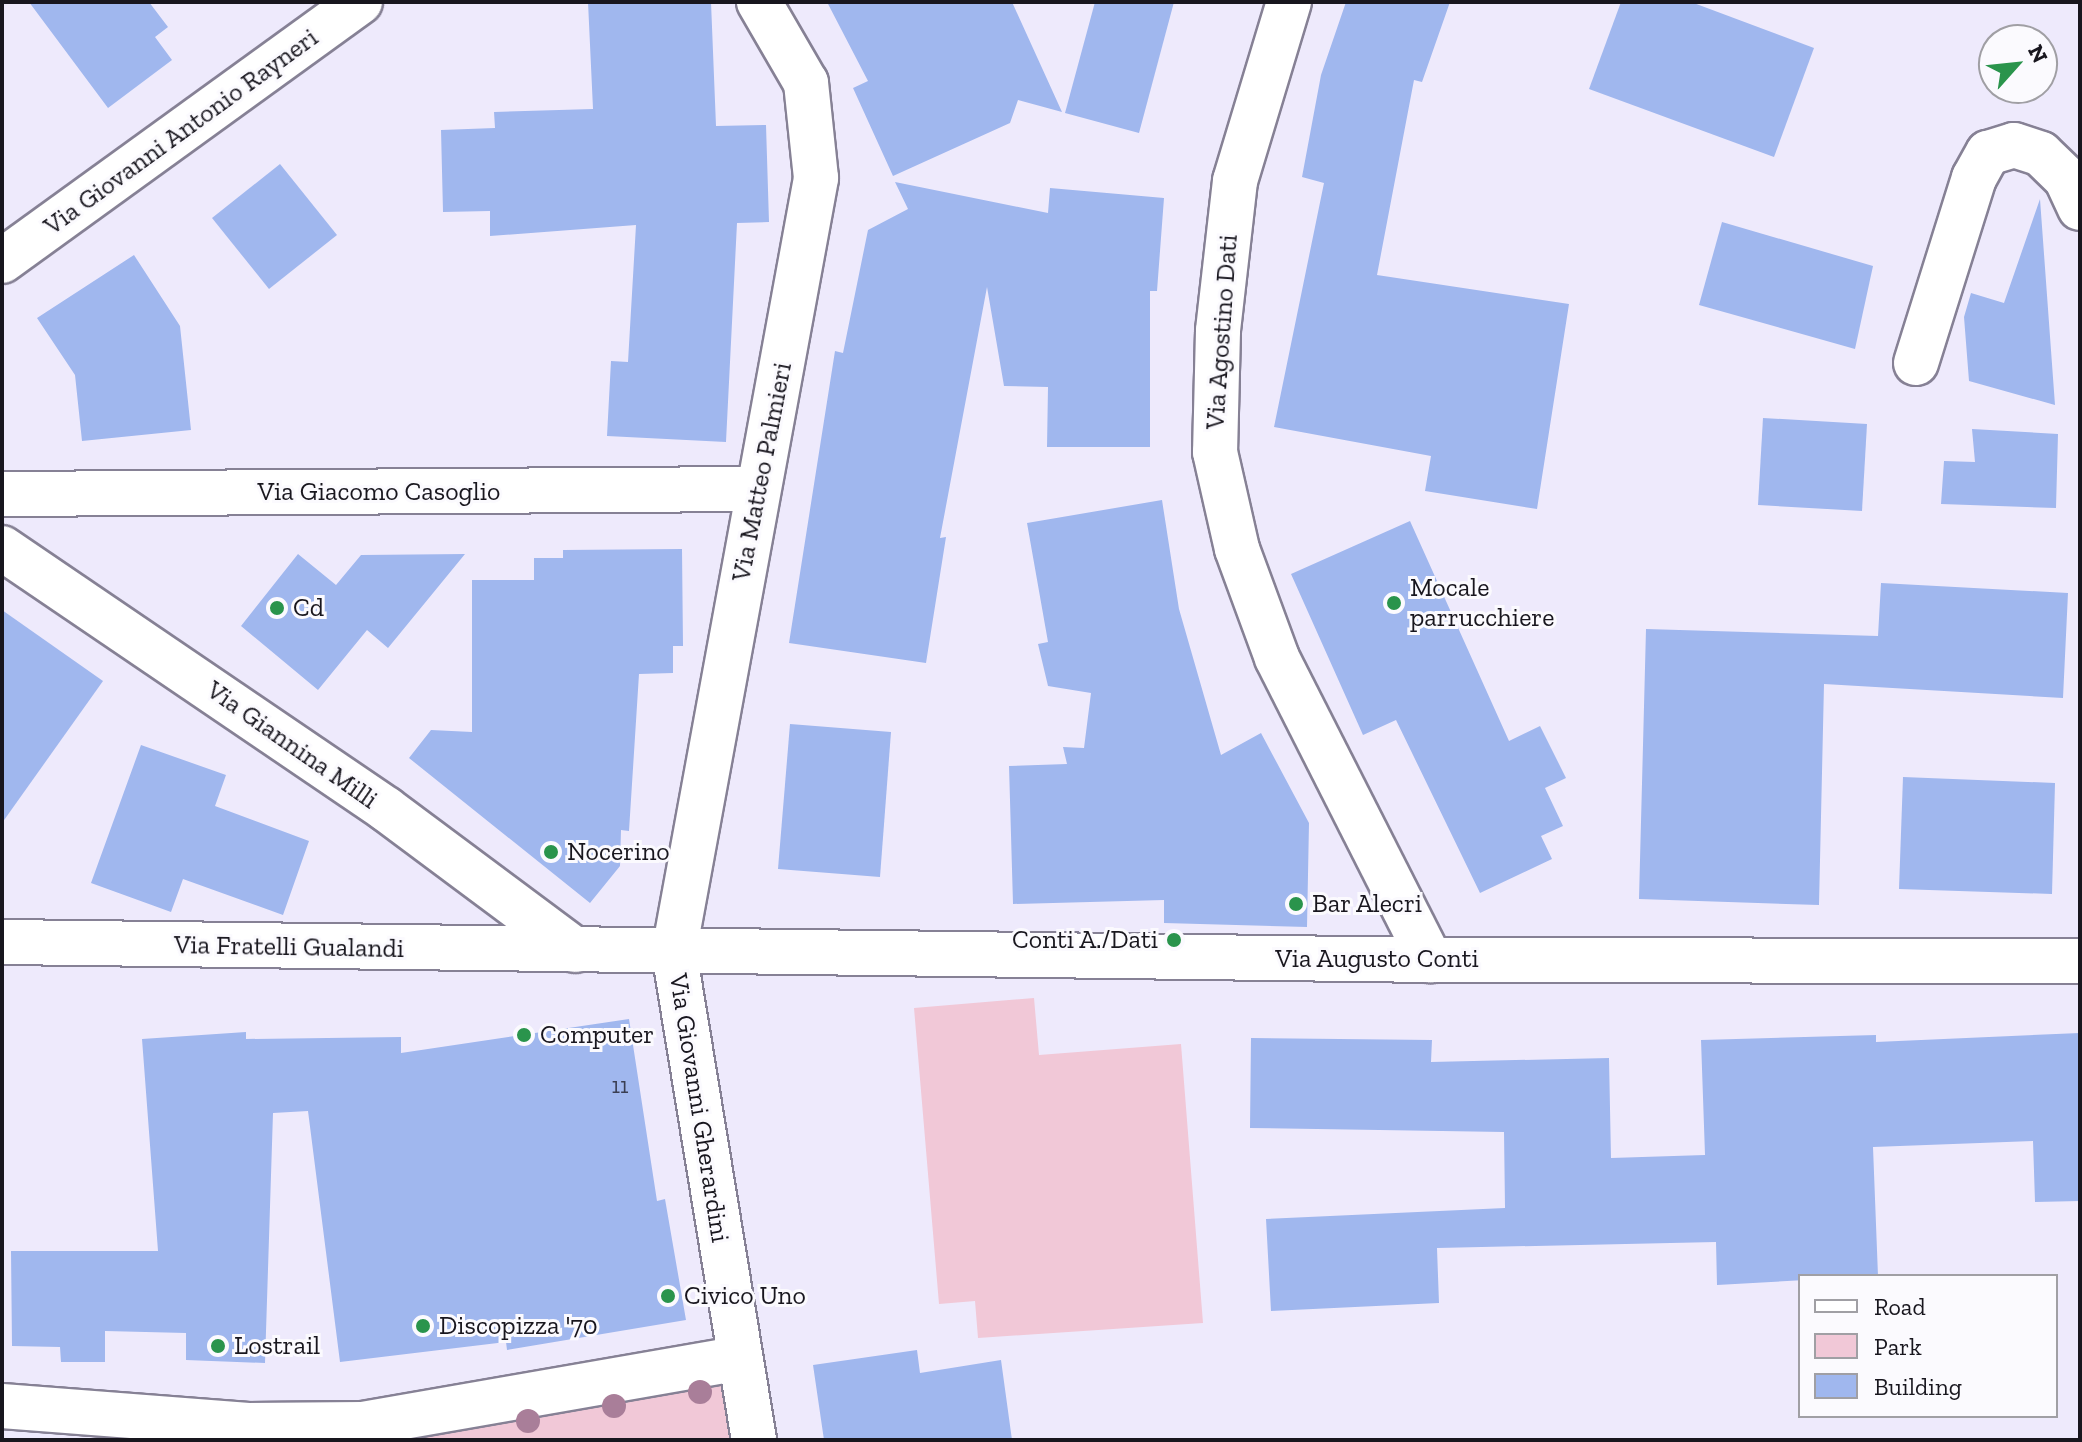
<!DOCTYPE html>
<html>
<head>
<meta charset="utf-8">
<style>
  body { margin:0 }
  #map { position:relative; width:2082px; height:1442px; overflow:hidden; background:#eeeafc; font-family:"Zilla Slab",serif }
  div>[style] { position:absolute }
  .green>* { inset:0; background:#f1c8d7 }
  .building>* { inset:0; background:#a0b7ee }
  .roads { filter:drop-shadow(2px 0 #868195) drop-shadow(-2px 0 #868195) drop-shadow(0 2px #868195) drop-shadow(0 -2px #868195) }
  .minor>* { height:44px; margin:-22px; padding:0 22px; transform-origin:22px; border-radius:22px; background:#fff }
  .trees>* { width:24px; height:24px; margin:-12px; border-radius:50%; background:#a97e99 }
  .dots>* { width:22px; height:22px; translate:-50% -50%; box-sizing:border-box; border:4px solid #fbfafe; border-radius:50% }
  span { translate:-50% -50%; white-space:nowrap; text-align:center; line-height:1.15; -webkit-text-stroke:6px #fbfafe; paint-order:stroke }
  .number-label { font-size:22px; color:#3a3e52 }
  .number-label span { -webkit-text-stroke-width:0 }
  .street-label { font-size:26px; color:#18161e }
  .poi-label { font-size:26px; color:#18161e }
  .left { translate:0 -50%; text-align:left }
  .right { translate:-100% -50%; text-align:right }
  .frame { position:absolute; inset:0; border:4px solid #18161e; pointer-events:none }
  .legend { position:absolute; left:1798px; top:1274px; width:260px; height:144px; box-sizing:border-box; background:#fbfafe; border:2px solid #a09fa4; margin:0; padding:10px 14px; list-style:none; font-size:24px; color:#18161e }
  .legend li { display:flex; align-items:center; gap:16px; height:40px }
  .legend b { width:40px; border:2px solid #a09fa4 }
  .north { position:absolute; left:1978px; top:24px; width:80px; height:80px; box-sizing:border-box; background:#fbfafe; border:2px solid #a09fa4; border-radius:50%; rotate:63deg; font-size:22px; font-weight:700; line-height:32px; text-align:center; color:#18161e }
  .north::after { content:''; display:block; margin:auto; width:28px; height:36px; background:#2a944c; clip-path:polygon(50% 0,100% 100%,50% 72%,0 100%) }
</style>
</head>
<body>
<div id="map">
  <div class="green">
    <i style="clip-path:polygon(1034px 998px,1039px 1055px,1181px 1044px,1203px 1323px,978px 1338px,975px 1301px,939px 1304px,914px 1008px)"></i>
    <i style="clip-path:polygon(723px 1380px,734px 1440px,396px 1440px)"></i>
  </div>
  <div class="building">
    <i style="clip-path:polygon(29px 2px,149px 2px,168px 27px,155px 37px,172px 60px,108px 108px)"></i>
    <i style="clip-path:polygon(588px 2px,711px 2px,716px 126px,766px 125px,769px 222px,737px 223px,726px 442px,607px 436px,611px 361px,628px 362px,636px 225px,490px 236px,490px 211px,443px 212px,441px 130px,495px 128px,494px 112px,593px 109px)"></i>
    <i style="clip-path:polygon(827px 2px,1012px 2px,1062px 112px,1018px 100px,1010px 123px,893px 176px,853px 88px,868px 81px)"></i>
    <i style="clip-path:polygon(1095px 2px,1174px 2px,1139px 133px,1065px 113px)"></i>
    <i style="clip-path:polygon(1346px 2px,1450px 2px,1422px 82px,1414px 80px,1377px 275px,1569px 304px,1537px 509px,1425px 491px,1431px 456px,1274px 427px,1324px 183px,1302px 177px,1321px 75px)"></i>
    <i style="clip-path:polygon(1621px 2px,1691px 2px,1814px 48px,1774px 157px,1589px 89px)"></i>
    <i style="clip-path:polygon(280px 164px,337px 235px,269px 289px,212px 218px)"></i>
    <i style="clip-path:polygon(895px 182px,1048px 213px,1050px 188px,1164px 198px,1157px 291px,1150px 291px,1150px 447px,1047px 447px,1048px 387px,1004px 386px,987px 287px,940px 538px,946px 537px,926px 663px,789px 643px,835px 351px,843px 353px,868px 230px,908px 209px)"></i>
    <i style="clip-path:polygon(2040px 199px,2055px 405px,1969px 381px,1964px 317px,1971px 293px,2004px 303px)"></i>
    <i style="clip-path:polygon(1722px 222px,1873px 266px,1855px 349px,1699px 305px)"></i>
    <i style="clip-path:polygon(134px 255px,180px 326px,191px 430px,82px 441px,75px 375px,37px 318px)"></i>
    <i style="clip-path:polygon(1763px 418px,1867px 424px,1862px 511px,1758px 505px)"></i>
    <i style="clip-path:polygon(1972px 429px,2058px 434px,2056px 508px,1941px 504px,1944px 461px,1975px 462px)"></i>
    <i style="clip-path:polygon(1162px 500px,1179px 609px,1221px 755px,1261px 733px,1309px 823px,1307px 927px,1164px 923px,1164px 900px,1013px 904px,1009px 766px,1067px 764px,1063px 747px,1084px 748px,1091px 693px,1048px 686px,1038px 644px,1048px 642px,1027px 523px)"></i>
    <i style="clip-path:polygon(1410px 521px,1509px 741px,1540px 726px,1566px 778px,1545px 788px,1563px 826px,1541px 836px,1552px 859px,1480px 893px,1396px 720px,1363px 735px,1291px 574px)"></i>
    <i style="clip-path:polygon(682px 549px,683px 646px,673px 646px,673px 673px,639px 674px,629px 831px,621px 830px,620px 866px,590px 903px,409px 758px,431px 730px,472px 732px,472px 580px,534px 580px,534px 558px,563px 558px,563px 550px)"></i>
    <i style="clip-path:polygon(298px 554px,336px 585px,361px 555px,465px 554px,388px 648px,367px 630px,318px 690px,241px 626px)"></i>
    <i style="clip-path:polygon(1881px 583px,2068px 593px,2063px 698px,1824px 684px,1819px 905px,1639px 899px,1646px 629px,1878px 636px)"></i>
    <i style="clip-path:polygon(2px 610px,103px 681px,2px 823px)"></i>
    <i style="clip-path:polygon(790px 724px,891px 732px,880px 877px,778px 869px)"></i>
    <i style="clip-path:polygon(141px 745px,226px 775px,215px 806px,309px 841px,283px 915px,183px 879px,171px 912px,91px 883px)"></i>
    <i style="clip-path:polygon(1903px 777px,2055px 783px,2052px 894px,1899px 889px)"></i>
    <i style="clip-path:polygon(629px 1019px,657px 1201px,665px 1199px,686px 1320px,507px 1350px,506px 1342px,340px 1362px,308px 1111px,273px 1113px,265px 1363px,186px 1360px,186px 1333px,105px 1331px,105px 1362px,61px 1362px,60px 1347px,12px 1346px,11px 1251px,158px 1251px,142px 1039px,246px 1032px,246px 1039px,401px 1037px,401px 1053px)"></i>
    <i style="clip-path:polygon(2080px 1033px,2080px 1201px,2035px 1202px,2033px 1141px,1873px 1147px,1878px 1276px,1717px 1285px,1716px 1242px,1437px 1248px,1439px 1303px,1271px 1311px,1266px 1219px,1505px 1208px,1504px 1132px,1250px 1128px,1251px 1038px,1432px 1040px,1431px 1062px,1609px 1058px,1611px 1158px,1705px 1155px,1701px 1040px,1876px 1035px,1876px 1042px)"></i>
    <i style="clip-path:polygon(917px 1350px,920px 1373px,1001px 1360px,1012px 1440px,824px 1440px,813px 1365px)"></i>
  </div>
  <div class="roads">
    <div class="minor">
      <i style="left:1289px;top:2px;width:187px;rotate:106.8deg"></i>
      <i style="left:1235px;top:181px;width:151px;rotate:96.5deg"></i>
      <i style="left:1218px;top:331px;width:121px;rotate:91.4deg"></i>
      <i style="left:1215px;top:452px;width:99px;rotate:77.2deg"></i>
      <i style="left:1237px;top:549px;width:116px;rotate:69.8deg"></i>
      <i style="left:1277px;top:658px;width:339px;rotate:63.1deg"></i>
      <i style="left:2px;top:261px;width:442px;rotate:-35.9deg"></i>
      <i style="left:1916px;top:363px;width:194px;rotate:-72.6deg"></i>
      <i style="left:1974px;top:178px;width:29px;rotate:-61deg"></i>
      <i style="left:1988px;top:153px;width:27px;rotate:-17deg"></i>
      <i style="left:2014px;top:145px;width:28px;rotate:18deg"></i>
      <i style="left:2041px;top:154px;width:35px;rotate:44deg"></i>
      <i style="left:2066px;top:178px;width:33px;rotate:65deg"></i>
      <i style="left:2px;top:494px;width:755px;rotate:-0.38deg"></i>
      <i style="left:2px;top:548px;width:464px;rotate:34.2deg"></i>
      <i style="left:386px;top:809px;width:236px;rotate:36.7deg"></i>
      <i style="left:2px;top:942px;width:1428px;rotate:0.72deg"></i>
      <i style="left:1430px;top:960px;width:650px;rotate:0.09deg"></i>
      <i style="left:2px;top:1406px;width:247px;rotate:4.4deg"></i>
      <i style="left:248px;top:1425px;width:115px;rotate:-0.5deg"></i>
      <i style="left:363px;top:1424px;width:383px;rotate:-9.9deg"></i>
      <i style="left:754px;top:1440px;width:495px;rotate:-99.3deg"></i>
      <i style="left:674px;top:952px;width:787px;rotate:-79.6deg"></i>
      <i style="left:816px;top:178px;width:96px;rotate:-96deg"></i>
      <i style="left:806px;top:83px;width:94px;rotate:-120.1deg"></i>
    </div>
  </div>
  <div class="trees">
    <i style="left:700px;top:1392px"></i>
    <i style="left:614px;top:1406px"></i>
    <i style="left:528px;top:1421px"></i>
  </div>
  <div class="dots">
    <i style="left:1394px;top:603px;background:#2a944c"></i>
    <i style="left:277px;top:608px;background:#2a944c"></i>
    <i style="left:551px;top:852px;background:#2a944c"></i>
    <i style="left:1296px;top:904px;background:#2a944c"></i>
    <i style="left:1174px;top:940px;background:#2a944c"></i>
    <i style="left:524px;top:1035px;background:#2a944c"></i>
    <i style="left:668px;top:1296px;background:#2a944c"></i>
    <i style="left:423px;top:1326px;background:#2a944c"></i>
    <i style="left:218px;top:1346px;background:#2a944c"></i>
  </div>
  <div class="number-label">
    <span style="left:620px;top:1086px">11</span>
  </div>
  <div class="street-label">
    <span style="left:181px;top:132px;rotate:-36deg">Via Giovanni Antonio Rayneri</span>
    <span style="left:1222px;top:332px;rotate:-86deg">Via Agostino Dati</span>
    <span style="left:762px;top:472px;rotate:-79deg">Via Matteo Palmieri</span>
    <span style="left:379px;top:492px">Via Giacomo Casoglio</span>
    <span style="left:292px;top:745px;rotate:35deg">Via Giannina Milli</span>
    <span style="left:289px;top:947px;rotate:1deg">Via Fratelli Gualandi</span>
    <span style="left:1377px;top:959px">Via Augusto Conti</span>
    <span style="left:699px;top:1108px;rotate:81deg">Via Giovanni Gherardini</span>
  </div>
  <div class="poi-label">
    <span class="left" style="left:1410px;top:603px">Mocale<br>parrucchiere</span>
    <span class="left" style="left:293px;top:608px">Cd</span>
    <span class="left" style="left:567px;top:852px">Nocerino</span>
    <span class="left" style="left:1312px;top:904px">Bar Alecri</span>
    <span class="right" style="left:1158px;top:940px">Conti A./Dati</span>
    <span class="left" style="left:540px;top:1035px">Computer</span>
    <span class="left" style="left:684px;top:1296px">Civico Uno</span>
    <span class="left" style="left:439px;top:1326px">Discopizza '70</span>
    <span class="left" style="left:234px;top:1346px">Lostrail</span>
  </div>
  <div class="frame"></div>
  <ul class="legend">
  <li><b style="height:10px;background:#fff"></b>Road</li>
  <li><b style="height:22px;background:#f1c8d7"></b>Park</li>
  <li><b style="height:22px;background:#a0b7ee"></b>Building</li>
  </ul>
  <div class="north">N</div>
</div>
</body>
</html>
